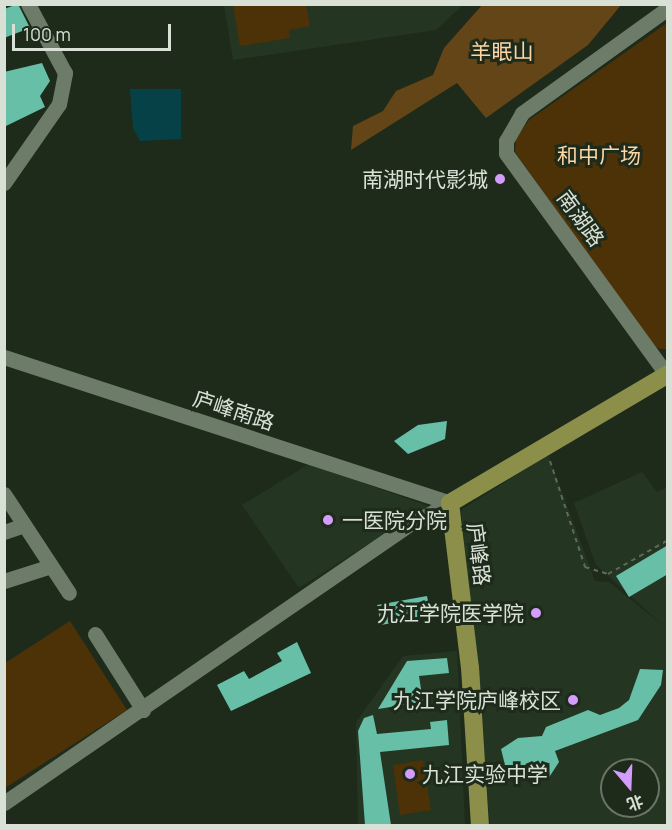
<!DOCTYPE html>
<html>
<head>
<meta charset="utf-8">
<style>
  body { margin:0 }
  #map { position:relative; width:672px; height:830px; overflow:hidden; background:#1e2b1b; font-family:Manrope,"Noto Sans SC",sans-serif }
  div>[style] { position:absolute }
  .built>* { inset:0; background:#243621 }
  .green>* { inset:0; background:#4d3208 }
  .forest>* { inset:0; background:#644517 }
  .water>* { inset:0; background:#074148 }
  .building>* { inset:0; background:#67bfa7 }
  .path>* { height:2px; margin-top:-1px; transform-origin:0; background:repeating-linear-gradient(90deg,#5e6a5c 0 4.5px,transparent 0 9px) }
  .minor>* { height:15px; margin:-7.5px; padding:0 7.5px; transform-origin:7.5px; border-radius:7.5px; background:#6c7c69 }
  .major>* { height:18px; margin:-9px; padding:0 9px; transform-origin:9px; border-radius:9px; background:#8b8f4a }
  .dots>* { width:16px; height:16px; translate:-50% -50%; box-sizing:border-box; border:3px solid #1e2b1b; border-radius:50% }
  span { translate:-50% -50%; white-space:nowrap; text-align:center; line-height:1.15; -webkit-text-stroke:6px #1e2b1b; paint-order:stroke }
  .park-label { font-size:21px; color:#fbd6a7 }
  .poi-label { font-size:21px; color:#d9e1d7 }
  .right { translate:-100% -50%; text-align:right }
  .left { translate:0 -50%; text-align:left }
  .street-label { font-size:21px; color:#d9e1d7 }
  .frame { position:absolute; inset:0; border:6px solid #d9e1d7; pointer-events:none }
  .north { position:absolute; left:600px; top:758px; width:60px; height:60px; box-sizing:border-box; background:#1e2b1b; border:2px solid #697466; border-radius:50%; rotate:161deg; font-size:16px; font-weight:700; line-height:24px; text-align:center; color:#d9e1d7 }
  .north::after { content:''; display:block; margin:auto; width:21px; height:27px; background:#d29dfd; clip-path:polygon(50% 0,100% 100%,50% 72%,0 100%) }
  .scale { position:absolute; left:12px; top:24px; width:159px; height:27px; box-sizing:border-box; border:3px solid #d9e1d7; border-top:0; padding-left:8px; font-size:18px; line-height:21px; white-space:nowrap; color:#d9e1d7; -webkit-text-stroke:4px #1e2b1b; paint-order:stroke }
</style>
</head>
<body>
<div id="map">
  <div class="built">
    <i style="clip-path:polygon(224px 5px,463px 5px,436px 30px,233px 60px)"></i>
    <i style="clip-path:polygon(evenodd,548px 455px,595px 581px,609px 582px,665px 627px,596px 565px,574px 503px,642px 472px,657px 492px,667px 487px,667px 825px,490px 825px,461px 510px,548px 455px,612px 770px,648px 770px,648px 806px,612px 806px,612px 770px)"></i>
    <i style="clip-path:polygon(309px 464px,428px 506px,299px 588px,242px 505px)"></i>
    <i style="clip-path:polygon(457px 651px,465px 825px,358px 825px,356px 722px,403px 656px)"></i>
  </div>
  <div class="green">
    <i style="clip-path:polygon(233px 5px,306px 5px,310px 26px,289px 30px,290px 38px,240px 46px)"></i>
    <i style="clip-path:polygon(667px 23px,667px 349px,661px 349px,653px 346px,515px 152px,516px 139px,529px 120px)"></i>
    <i style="clip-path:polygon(70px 621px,127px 710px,5px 788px,5px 663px)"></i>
    <i style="clip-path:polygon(423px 760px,431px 810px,400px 815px,393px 765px)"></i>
  </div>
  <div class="forest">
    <i style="clip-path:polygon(483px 4px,621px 5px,588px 45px,486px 118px,457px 83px,351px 150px,353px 126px,383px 111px,396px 91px,433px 75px,444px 48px)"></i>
  </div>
  <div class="water">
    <i style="clip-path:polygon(130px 89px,181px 89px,181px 139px,140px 141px,133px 128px)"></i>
  </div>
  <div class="building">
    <i style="clip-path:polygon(18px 4px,30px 28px,4px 38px,4px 9px)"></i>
    <i style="clip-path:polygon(42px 63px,50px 81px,40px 96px,45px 107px,4px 127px,4px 72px)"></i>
    <i style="clip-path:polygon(447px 421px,445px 439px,408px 454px,394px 441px,418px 425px)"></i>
    <i style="clip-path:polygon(668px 545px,668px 574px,629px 597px,616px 576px)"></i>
    <i style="clip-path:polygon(427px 596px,431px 616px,381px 625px,377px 605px)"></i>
    <i style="clip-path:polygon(297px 642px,311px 673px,231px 711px,217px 685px,244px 671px,249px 679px,282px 661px,277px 653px)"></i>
    <i style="clip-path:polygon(447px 658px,449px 673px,419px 676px,423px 702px,378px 709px,407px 661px)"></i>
    <i style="clip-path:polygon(640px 669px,663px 670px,661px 685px,638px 720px,555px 751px,559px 762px,548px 779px,505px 765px,501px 749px,518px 738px,542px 736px,546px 727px,588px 710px,600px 715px,619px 708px,629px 700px)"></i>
    <i style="clip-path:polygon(373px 715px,377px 734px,431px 729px,430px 722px,447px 720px,449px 745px,380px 752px,391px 825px,365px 825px,358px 731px,364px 718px)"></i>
  </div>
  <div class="path">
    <i style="left:550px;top:461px;width:112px;rotate:71.7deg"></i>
    <i style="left:585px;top:567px;width:24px;rotate:17deg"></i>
    <i style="left:608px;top:574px;width:69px;rotate:-29.5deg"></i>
  </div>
  <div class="minor">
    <i style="left:4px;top:183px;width:96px;rotate:-55.2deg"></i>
    <i style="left:59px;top:104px;width:32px;rotate:-79deg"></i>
    <i style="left:65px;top:73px;width:78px;rotate:-118.2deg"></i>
    <i style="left:4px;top:357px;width:469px;rotate:18.1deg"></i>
    <i style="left:667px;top:375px;width:274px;rotate:-126deg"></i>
    <i style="left:506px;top:153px;width:12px;rotate:-90deg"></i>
    <i style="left:506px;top:141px;width:32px;rotate:-60deg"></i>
    <i style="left:522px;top:113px;width:180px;rotate:-35.7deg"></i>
    <i style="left:4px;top:494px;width:118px;rotate:56.7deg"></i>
    <i style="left:4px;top:532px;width:21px;rotate:-19deg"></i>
    <i style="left:4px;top:581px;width:49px;rotate:-17.7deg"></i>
    <i style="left:95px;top:634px;width:90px;rotate:57.7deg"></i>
    <i style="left:4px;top:803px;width:495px;rotate:-34.5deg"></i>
    <i style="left:412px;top:523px;width:43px;rotate:-27.8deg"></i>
  </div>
  <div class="major">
    <i style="left:480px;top:826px;width:158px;rotate:-93.6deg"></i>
    <i style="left:470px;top:668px;width:166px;rotate:-96.9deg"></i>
    <i style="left:450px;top:503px;width:253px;rotate:-30.6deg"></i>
  </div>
  <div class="dots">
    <i style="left:500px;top:179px;background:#d29dfd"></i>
    <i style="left:328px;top:520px;background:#d29dfd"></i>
    <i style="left:536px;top:613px;background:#d29dfd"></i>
    <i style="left:573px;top:700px;background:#d29dfd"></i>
    <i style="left:410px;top:774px;background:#d29dfd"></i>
  </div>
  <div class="park-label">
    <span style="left:502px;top:51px">羊眠山</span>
    <span style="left:599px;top:155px">和中广场</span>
  </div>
  <div class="poi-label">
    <span class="right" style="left:488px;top:179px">南湖时代影城</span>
    <span class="left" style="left:342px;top:520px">一医院分院</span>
    <span class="right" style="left:524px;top:613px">九江学院医学院</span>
    <span class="right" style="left:561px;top:700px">九江学院庐峰校区</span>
    <span class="left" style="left:422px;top:774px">九江实验中学</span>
  </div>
  <div class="street-label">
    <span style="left:581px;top:218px;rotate:54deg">南湖路</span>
    <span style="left:234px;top:410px;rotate:18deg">庐峰南路</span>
    <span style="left:479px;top:554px;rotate:83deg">庐峰路</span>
  </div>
  <div class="frame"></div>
  <div class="north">北</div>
  <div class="scale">100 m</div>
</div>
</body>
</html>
